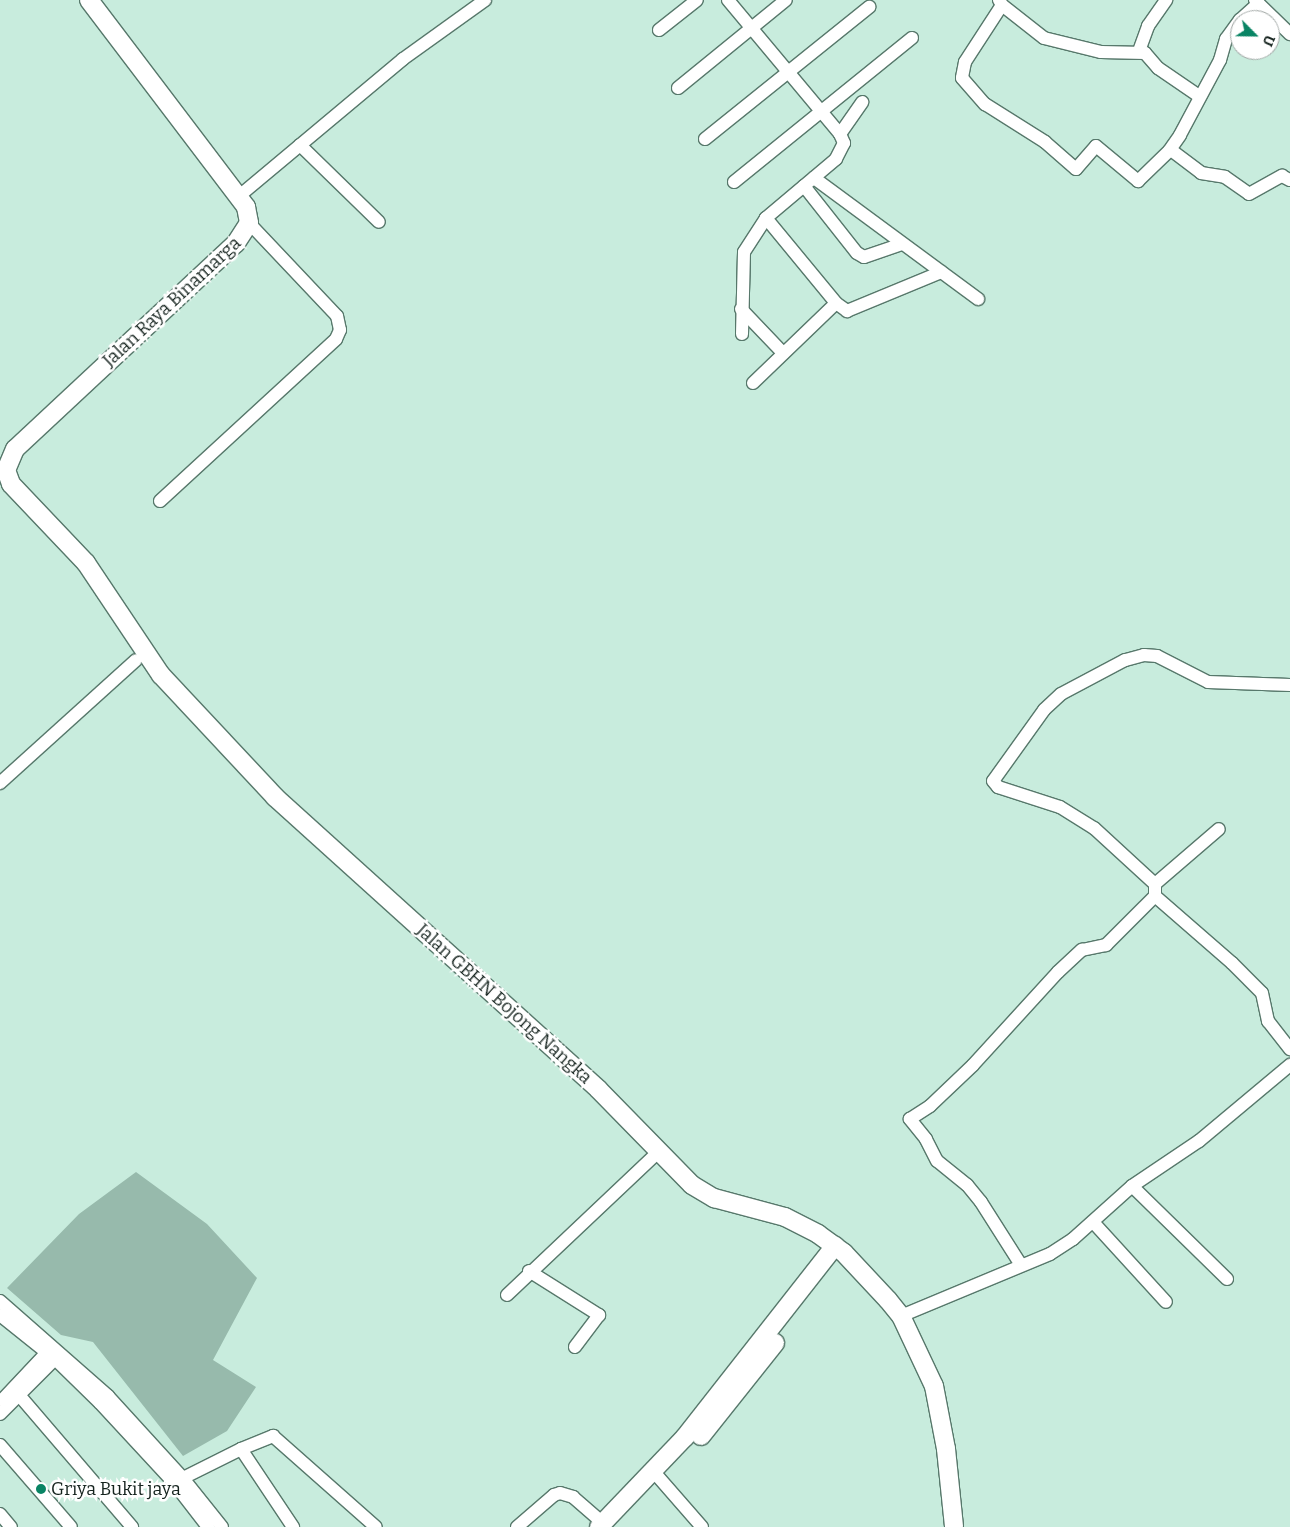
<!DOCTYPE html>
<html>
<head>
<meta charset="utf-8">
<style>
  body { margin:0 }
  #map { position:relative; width:1290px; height:1527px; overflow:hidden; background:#c8ecdd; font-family:Bitter,serif }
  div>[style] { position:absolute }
  .green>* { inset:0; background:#97baac }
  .roads { filter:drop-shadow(1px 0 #57786b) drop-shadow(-1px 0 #57786b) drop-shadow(0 1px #57786b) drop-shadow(0 -1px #57786b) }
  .street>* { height:12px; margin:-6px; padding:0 6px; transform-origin:6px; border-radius:6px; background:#fff }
  .secondary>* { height:18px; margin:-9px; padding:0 9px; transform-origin:9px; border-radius:9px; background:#fff }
  .dots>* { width:14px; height:14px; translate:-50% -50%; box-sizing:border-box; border:2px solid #fff; border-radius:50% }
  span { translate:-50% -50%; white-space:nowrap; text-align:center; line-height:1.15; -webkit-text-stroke:5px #fff; paint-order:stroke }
  .street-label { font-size:18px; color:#15231e }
  .poi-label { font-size:18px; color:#15231e }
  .left { translate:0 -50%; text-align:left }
  .north { position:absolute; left:1230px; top:10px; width:50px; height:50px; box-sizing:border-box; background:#fff; border:1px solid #a1a7a5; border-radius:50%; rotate:113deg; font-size:14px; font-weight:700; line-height:20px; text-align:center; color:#15231e }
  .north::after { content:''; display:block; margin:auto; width:18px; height:22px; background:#098464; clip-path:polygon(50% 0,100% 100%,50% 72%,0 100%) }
</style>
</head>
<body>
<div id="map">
  <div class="green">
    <i style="clip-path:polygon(136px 1172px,207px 1224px,257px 1278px,213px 1360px,256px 1387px,227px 1431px,183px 1456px,93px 1342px,61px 1335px,7px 1288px,79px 1214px)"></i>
  </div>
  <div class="roads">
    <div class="street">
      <i style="left:728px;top:0;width:175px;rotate:50.1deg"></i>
      <i style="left:840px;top:134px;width:10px;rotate:66deg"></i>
      <i style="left:844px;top:143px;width:18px;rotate:117deg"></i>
      <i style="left:836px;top:159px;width:92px;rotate:139.9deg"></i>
      <i style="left:766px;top:218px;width:110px;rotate:50.5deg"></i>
      <i style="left:836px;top:303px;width:14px;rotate:36deg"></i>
      <i style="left:847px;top:311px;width:102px;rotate:-22.5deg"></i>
      <i style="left:999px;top:0;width:6px;rotate:59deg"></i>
      <i style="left:1002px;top:5px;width:68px;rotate:123deg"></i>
      <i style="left:965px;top:62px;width:16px;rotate:101deg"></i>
      <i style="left:962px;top:78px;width:35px;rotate:49deg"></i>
      <i style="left:985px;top:104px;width:71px;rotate:32.3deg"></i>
      <i style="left:1045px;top:142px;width:41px;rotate:41.1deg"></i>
      <i style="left:1076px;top:169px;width:30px;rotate:-49deg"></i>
      <i style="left:1096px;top:146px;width:55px;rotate:39.8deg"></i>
      <i style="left:1138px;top:181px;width:43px;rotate:-44.1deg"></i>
      <i style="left:1169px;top:151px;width:19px;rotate:-55deg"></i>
      <i style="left:1180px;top:135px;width:85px;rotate:-61.9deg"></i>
      <i style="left:1220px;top:60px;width:22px;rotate:-74deg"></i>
      <i style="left:1226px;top:39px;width:24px;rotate:-54deg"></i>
      <i style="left:1255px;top:0;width:49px;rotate:44.2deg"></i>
      <i style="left:1002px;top:5px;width:53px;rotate:38.2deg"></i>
      <i style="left:1044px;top:38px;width:59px;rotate:13.8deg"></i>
      <i style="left:1101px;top:52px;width:44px;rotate:1.3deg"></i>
      <i style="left:1145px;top:53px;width:20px;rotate:49deg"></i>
      <i style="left:1158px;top:68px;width:50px;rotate:34.3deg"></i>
      <i style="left:1240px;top:20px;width:25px;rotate:-42deg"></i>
      <i style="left:659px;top:30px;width:48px;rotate:-38.3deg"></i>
      <i style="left:1139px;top:51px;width:27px;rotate:-70deg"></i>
      <i style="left:1148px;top:26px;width:32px;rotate:-55deg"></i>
      <i style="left:678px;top:88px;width:139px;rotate:-39.2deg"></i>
      <i style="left:840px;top:134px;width:39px;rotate:-55deg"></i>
      <i style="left:705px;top:139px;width:211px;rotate:-38.8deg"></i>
      <i style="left:300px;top:145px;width:110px;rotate:44.3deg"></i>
      <i style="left:1171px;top:150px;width:38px;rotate:37deg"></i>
      <i style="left:1201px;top:173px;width:24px;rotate:9deg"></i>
      <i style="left:1225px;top:177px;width:29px;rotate:35deg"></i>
      <i style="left:1249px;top:194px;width:38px;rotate:-29deg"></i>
      <i style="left:1282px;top:176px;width:9px;rotate:27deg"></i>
      <i style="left:814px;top:178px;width:204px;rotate:36.4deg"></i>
      <i style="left:734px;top:182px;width:229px;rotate:-39deg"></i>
      <i style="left:804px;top:186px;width:85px;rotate:51.7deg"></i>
      <i style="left:857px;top:253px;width:8px;rotate:30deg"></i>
      <i style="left:864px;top:257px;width:39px;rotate:-19deg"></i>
      <i style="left:238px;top:197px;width:215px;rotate:-39.9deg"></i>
      <i style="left:403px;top:59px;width:101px;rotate:-35.7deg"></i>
      <i style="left:741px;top:309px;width:61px;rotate:46.3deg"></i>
      <i style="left:742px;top:334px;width:82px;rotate:-88.6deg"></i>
      <i style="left:744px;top:252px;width:40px;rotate:-57.1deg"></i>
      <i style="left:753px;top:383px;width:115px;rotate:-43.9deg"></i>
      <i style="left:160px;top:501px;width:239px;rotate:-42.6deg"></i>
      <i style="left:336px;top:339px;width:10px;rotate:-66deg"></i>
      <i style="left:340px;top:330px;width:14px;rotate:-102deg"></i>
      <i style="left:337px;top:316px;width:128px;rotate:-133.4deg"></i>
      <i style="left:1290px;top:685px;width:82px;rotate:-177.9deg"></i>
      <i style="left:1208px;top:682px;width:57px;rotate:-153deg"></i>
      <i style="left:1157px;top:656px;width:13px;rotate:-176deg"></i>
      <i style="left:1144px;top:655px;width:20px;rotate:165deg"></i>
      <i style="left:1125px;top:660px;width:72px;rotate:152deg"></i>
      <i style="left:1061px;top:694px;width:23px;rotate:137deg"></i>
      <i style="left:1044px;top:710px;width:87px;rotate:125.7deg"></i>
      <i style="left:993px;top:781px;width:8px;rotate:50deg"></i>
      <i style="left:998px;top:787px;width:65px;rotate:17.9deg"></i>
      <i style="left:1060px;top:807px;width:40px;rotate:32deg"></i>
      <i style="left:1094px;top:828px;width:83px;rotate:42.6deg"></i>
      <i style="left:1155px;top:884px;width:12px;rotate:90deg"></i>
      <i style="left:1155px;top:896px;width:102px;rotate:41deg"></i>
      <i style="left:1232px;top:963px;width:42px;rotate:45deg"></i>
      <i style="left:1262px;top:993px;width:29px;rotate:78deg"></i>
      <i style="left:1268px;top:1021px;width:36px;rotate:52deg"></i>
      <i style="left:0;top:783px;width:183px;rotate:-42.1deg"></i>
      <i style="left:1155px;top:884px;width:84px;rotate:-40.7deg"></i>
      <i style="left:1132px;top:1186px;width:133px;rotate:44.4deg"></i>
      <i style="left:1093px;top:1222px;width:108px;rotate:47.6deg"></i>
      <i style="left:1021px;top:1265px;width:75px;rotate:-122.4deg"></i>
      <i style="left:981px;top:1202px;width:22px;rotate:-129deg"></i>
      <i style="left:967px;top:1185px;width:38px;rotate:-141deg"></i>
      <i style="left:937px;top:1161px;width:25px;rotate:-117deg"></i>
      <i style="left:926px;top:1139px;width:26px;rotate:-129deg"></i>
      <i style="left:910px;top:1119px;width:24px;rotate:-33deg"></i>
      <i style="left:930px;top:1106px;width:59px;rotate:-43.6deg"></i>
      <i style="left:973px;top:1065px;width:126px;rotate:-47.6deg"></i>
      <i style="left:1058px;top:972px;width:33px;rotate:-43deg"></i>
      <i style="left:1082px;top:950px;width:25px;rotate:-12deg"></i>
      <i style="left:1106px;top:945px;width:69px;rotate:-45deg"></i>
      <i style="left:529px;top:1271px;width:83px;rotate:32.2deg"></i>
      <i style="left:599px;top:1315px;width:40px;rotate:127deg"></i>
      <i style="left:507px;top:1295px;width:208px;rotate:-43.4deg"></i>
      <i style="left:0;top:1301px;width:144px;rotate:41.3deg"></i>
      <i style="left:108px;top:1396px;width:110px;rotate:47.6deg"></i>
      <i style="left:182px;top:1477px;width:64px;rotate:51.3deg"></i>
      <i style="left:0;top:1315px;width:70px;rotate:38.7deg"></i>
      <i style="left:55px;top:1359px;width:63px;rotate:44.4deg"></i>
      <i style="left:100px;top:1403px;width:109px;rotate:47.2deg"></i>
      <i style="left:174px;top:1483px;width:56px;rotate:52.3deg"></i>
      <i style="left:901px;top:1316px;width:161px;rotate:-22.6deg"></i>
      <i style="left:1050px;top:1254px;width:27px;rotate:-33deg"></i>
      <i style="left:1073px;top:1239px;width:79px;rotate:-41.9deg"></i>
      <i style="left:1132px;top:1186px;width:81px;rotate:-33.9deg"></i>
      <i style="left:1199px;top:1141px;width:119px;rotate:-39.9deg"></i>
      <i style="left:19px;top:1395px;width:174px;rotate:49.4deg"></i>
      <i style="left:2px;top:1400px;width:70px;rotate:-46.7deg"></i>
      <i style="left:0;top:1414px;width:83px;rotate:-45deg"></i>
      <i style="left:0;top:1445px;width:108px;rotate:49.1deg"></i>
      <i style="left:241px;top:1449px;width:35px;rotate:-22deg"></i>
      <i style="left:273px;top:1436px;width:137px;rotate:41.5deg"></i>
      <i style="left:654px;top:1472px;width:73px;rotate:48.9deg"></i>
      <i style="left:177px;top:1481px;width:72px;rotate:-26.6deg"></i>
      <i style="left:241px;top:1449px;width:94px;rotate:56.3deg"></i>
      <i style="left:0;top:1514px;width:17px;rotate:50deg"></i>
      <i style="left:517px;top:1527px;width:49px;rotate:-40.9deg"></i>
      <i style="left:554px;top:1495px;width:6px;rotate:-18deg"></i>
      <i style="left:560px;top:1493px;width:14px;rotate:17deg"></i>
      <i style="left:573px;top:1497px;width:40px;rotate:41deg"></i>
    </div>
    <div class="secondary">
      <i style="left:89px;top:0;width:260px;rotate:52.8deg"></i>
      <i style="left:246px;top:207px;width:16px;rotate:79deg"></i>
      <i style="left:249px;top:223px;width:24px;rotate:123deg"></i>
      <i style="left:236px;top:243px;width:302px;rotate:137deg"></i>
      <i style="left:15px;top:449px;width:23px;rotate:113deg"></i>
      <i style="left:6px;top:470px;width:15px;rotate:70deg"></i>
      <i style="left:11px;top:484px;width:109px;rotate:46.5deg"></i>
      <i style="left:86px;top:563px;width:135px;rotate:56.2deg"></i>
      <i style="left:161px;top:675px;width:167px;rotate:46.9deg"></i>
      <i style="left:275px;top:797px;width:435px;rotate:42.1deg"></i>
      <i style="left:598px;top:1089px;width:134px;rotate:45.6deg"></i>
      <i style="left:692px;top:1185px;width:26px;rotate:31deg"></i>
      <i style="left:714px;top:1198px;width:73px;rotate:15deg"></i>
      <i style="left:785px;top:1217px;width:37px;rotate:27deg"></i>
      <i style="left:818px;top:1234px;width:32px;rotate:36deg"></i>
      <i style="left:844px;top:1253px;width:64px;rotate:46.9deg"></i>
      <i style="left:888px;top:1300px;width:21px;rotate:51deg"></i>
      <i style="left:901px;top:1316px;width:77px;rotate:64.8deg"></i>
      <i style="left:934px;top:1386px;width:64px;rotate:79.2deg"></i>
      <i style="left:946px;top:1449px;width:78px;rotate:84.1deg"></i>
      <i style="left:701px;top:1436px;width:119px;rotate:-51.5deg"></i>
      <i style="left:599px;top:1527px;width:124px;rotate:-46.3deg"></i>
      <i style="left:685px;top:1437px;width:243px;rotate:-51.9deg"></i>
    </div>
  </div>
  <div class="dots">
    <i style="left:41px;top:1489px;background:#098464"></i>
  </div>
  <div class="street-label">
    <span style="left:172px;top:302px;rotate:-43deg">Jalan Raya Binamarga</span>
    <span style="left:504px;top:1004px;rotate:42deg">Jalan GBHN Bojong Nangka</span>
  </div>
  <div class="poi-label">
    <span class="left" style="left:51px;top:1489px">Griya Bukit jaya</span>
  </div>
  <div class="north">U</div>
</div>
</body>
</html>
